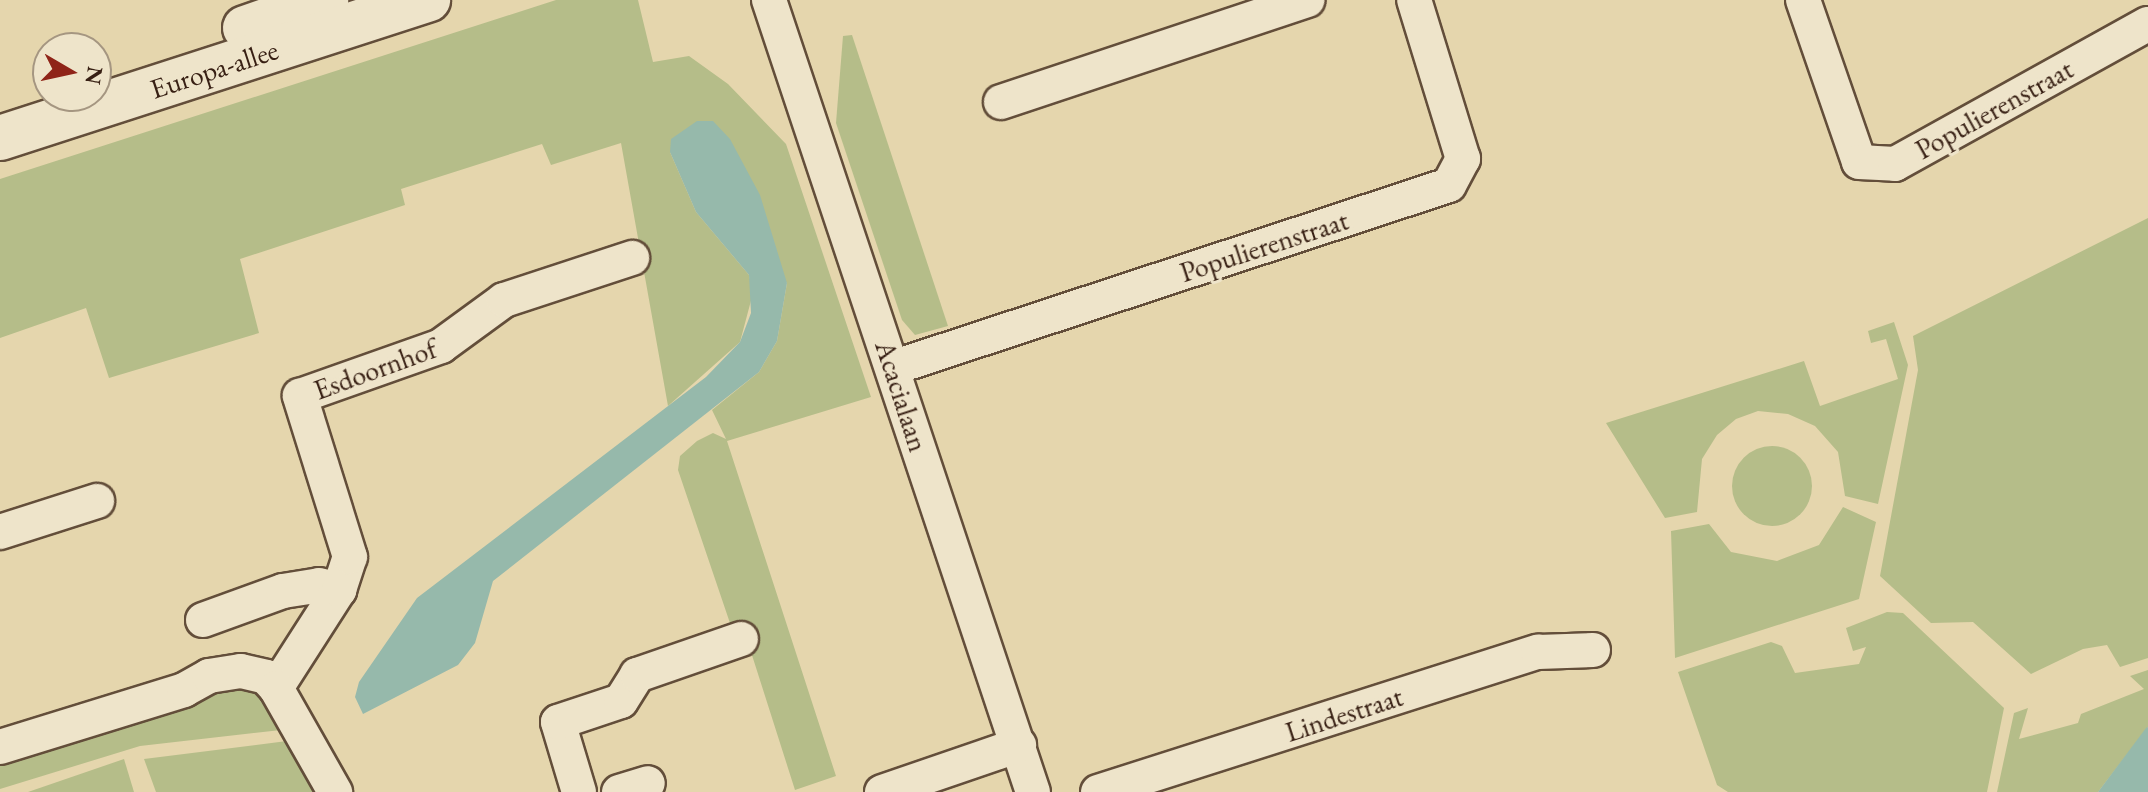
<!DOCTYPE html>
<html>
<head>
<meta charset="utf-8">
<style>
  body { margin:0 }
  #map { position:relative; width:2148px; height:792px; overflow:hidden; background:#e5d6ad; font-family:"EB Garamond",serif }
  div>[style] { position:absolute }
  .green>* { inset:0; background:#b5bd89 }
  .round { border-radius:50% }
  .water>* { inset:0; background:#96b9ab }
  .roads { filter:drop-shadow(2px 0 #634e3a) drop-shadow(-2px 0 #634e3a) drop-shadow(0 2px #634e3a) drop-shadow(0 -2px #634e3a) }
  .minor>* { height:34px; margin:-17px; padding:0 17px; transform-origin:17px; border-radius:17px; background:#eee4ca }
  .secondary>* { height:44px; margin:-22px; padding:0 22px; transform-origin:22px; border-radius:22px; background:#eee4ca }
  span { translate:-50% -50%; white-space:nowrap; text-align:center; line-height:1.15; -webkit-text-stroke:6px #eee4ca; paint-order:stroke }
  .street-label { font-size:28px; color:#382014 }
  .north { position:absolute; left:32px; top:32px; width:80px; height:80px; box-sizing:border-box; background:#eee4ca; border:2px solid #a59681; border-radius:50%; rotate:99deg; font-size:22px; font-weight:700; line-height:32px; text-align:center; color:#382014 }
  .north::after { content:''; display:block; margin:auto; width:28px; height:36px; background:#8f2418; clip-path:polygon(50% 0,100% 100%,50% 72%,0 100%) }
</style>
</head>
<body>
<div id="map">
  <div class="green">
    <i style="clip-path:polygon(556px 0,638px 0,653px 62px,689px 56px,728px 84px,786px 144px,871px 397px,727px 441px,836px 776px,795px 790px,743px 627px,732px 629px,678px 470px,680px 456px,697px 441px,713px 433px,726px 439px,712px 410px,759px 372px,777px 341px,787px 283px,670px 152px,696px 212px,749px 275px,753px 293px,740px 342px,668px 406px,621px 143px,551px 165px,542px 144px,401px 189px,405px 205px,240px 259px,259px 333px,109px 378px,86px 308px,0 338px,0 179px)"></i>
    <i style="clip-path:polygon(852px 35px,948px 326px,915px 335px,902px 320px,836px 123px,843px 36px)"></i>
    <i style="clip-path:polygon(2148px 218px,2148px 658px,2120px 667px,2107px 645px,2083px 649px,2031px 674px,1973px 622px,1931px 623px,1880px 576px,1918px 370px,1913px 336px)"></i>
    <i style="clip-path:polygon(1894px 322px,1908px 365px,1878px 504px,1845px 496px,1838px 452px,1815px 426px,1788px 414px,1758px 411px,1736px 419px,1717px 435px,1702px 459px,1697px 512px,1665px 518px,1606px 423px,1804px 361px,1820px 406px,1898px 379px,1886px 339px,1871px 343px,1868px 331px)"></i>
    <i class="round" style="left:1732px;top:446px;width:80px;height:80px"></i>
    <i style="clip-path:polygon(1843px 507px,1876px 522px,1859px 599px,1675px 658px,1671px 531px,1709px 524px,1731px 552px,1777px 561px,1819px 545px)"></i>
    <i style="clip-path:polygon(1887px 612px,1903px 613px,2004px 708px,1987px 792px,1728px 792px,1717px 785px,1678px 672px,1771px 642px,1782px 646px,1795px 673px,1859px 664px,1866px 647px,1853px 651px,1846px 628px)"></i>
    <i style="clip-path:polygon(2148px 670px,2148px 727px,2098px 792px,1997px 792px,2014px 713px,2028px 708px,2019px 739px,2078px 723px,2081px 714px,2144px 689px,2130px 676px)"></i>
    <i style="clip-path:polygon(237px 687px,263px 696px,281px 730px,140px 746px,0 789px,0 763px)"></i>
    <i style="clip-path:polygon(287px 741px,326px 792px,156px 792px,144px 759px)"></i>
    <i style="clip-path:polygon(124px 759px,134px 792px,28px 792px)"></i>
  </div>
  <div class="water">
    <i style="clip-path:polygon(697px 121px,713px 121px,730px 139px,760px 195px,787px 283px,777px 341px,759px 372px,493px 581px,475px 643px,458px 665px,363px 714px,355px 697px,359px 682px,417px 598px,706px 377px,740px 342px,751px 313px,749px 275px,696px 212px,670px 152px,671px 139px)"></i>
    <i style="clip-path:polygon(2148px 727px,2148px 792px,2098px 792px,2146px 728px)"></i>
  </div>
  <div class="roads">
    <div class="minor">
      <i style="left:769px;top:0;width:835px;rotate:71.57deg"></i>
      <i style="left:1803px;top:0;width:171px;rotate:70.9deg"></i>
      <i style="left:1859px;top:162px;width:36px;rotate:3deg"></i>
      <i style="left:1895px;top:164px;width:289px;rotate:-29deg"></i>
      <i style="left:1001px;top:102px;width:323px;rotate:-18.4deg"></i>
      <i style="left:892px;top:368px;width:586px;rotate:-18.19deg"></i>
      <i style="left:1449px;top:185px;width:30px;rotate:-62deg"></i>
      <i style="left:1463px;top:159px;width:166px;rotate:-107.1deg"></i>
      <i style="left:0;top:532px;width:102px;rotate:-17.7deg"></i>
      <i style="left:203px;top:620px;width:85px;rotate:-19.9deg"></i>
      <i style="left:283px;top:591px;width:36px;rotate:-9deg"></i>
      <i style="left:319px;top:585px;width:21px;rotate:14deg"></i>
      <i style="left:276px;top:688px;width:117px;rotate:-57.3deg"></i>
      <i style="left:339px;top:590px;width:35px;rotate:-72deg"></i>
      <i style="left:350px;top:557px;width:169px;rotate:-107.3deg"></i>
      <i style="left:300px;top:396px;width:150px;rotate:-19.5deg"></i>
      <i style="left:441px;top:346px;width:78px;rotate:-36.1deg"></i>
      <i style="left:504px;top:300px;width:135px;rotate:-18.2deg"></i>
      <i style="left:0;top:747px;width:193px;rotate:-17.2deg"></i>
      <i style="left:184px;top:690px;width:29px;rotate:-29deg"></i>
      <i style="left:209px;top:676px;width:32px;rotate:-9deg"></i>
      <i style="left:241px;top:671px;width:26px;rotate:13deg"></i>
      <i style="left:266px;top:677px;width:15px;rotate:48deg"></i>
      <i style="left:276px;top:688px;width:120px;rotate:60.4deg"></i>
      <i style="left:579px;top:792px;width:73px;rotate:-106.7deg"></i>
      <i style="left:558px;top:722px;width:66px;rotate:-18.4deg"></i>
      <i style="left:621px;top:701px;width:31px;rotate:-58deg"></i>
      <i style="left:637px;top:675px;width:110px;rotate:-19.1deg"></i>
      <i style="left:619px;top:792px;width:30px;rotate:-17deg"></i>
      <i style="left:882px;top:792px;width:145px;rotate:-18.9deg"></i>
      <i style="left:1098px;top:792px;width:462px;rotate:-17.7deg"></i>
      <i style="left:1538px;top:652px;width:55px;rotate:-2.1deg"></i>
    </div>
    <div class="secondary">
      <i style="left:245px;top:28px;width:86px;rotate:-19.1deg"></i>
      <i style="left:0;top:138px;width:450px;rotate:-17.9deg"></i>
    </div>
  </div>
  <div class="street-label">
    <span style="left:214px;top:69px;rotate:-18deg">Europa-allee</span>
    <span style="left:1994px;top:109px;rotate:-29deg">Populierenstraat</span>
    <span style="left:1264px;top:246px;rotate:-18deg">Populierenstraat</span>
    <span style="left:375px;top:369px;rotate:-20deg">Esdoornhof</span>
    <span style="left:902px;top:396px;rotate:72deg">Acacialaan</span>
    <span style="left:1344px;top:714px;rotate:-18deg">Lindestraat</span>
  </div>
  <div class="north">N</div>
</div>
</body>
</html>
